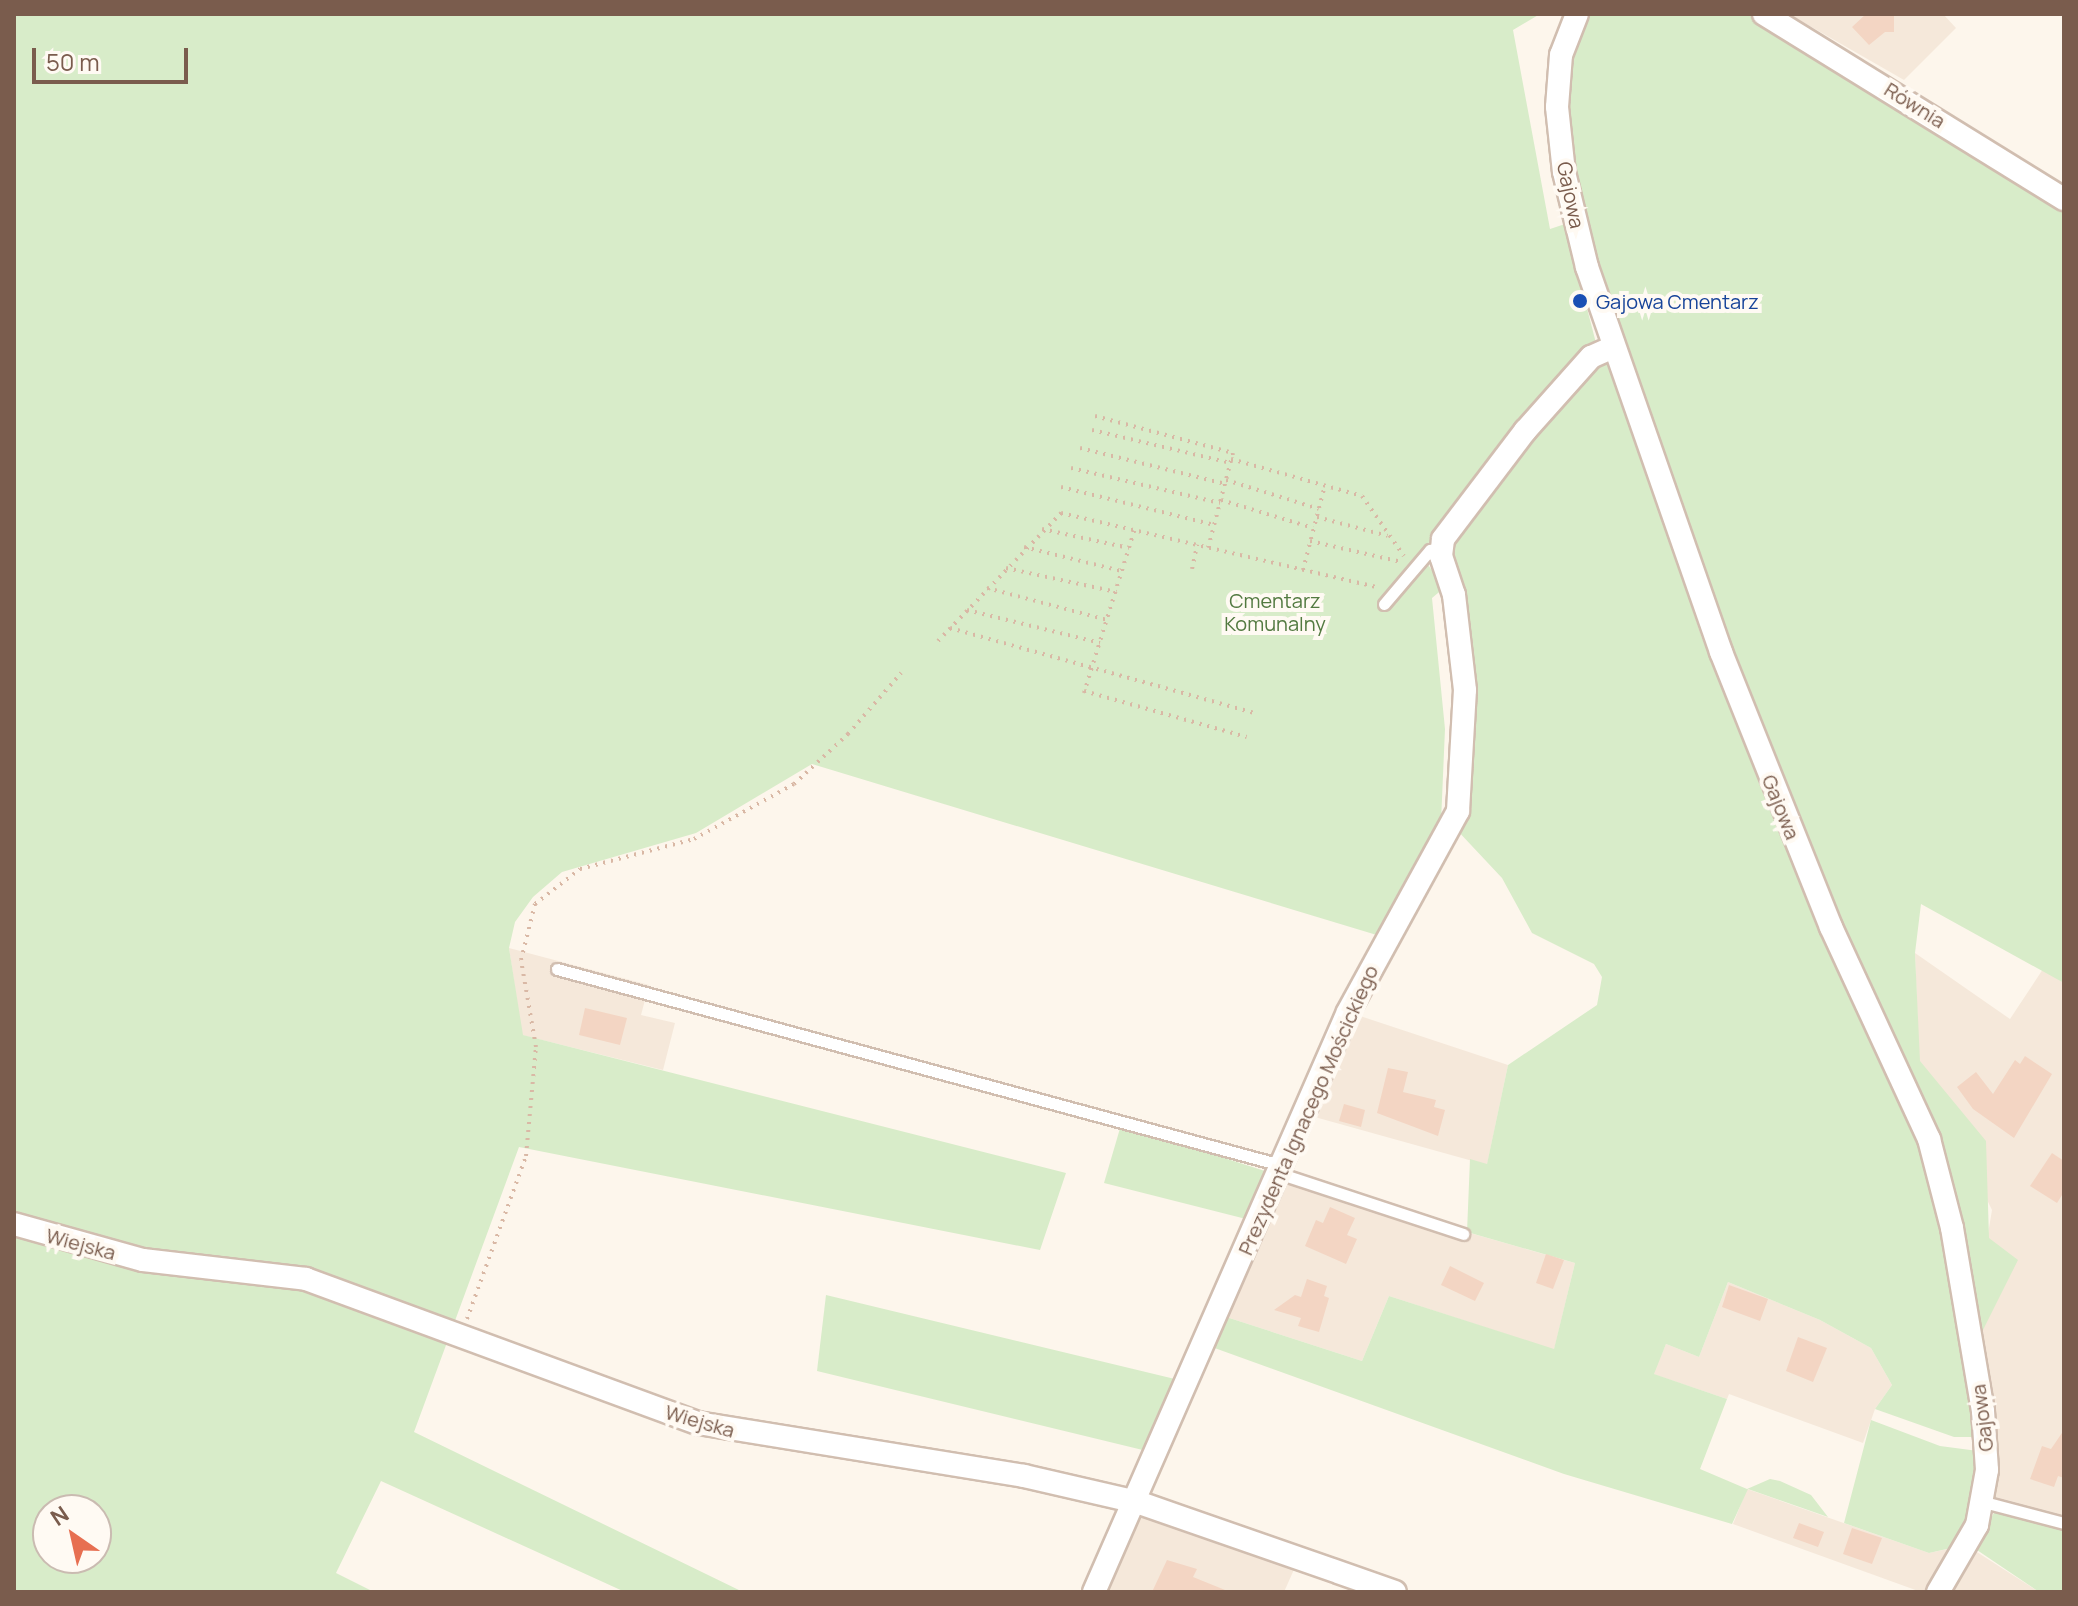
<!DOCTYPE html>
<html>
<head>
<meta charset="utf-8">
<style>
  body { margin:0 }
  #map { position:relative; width:2078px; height:1606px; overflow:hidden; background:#fdf6ec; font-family:Manrope,sans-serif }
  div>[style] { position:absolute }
  .residential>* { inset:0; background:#f5e8da }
  .green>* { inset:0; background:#d8ecc9 }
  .building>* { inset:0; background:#f3d5c3 }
  .path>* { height:4px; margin-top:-2px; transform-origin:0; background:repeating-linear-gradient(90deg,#d9b8a5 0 2px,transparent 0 8px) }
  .roads { filter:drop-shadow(2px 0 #d1beb0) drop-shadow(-2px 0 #d1beb0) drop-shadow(0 2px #d1beb0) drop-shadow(0 -2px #d1beb0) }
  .lane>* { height:11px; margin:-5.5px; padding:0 5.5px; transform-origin:5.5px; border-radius:5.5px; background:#fff }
  .street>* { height:22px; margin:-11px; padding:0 11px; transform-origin:11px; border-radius:11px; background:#fff }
  .dots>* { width:22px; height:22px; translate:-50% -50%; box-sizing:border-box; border:4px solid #fffaf3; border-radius:50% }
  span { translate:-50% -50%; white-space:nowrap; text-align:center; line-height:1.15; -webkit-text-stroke:8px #fffaf3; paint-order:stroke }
  .street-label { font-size:20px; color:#7a5c4d }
  .transit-label { font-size:20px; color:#164399 }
  .left { translate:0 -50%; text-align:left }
  .park-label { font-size:20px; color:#537a41 }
  .frame { position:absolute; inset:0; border:16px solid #7a5c4d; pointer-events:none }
  .north { position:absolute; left:32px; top:1494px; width:80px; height:80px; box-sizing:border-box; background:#fffaf3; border:2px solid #cabbb1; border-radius:50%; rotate:326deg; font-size:22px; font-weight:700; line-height:32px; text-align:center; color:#7a5c4d }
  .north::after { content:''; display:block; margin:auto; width:28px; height:36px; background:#e76f51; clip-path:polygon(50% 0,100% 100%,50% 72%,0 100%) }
  .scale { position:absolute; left:32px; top:48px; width:156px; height:36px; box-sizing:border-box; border:4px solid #7a5c4d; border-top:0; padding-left:10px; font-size:24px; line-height:28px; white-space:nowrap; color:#7a5c4d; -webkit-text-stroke:6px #fffaf3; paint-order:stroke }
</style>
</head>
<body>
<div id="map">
  <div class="residential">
    <i style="clip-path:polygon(1789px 14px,1943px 14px,1956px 28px,1904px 80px)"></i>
    <i style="clip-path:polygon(509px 948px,649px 985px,641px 1015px,675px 1023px,663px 1070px,522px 1035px)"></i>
    <i style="clip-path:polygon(1915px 953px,2010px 1019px,2043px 969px,2064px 983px,2064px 1523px,1984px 1502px,1970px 1342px,1992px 1210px,1919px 1061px)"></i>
    <i style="clip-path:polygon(1348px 1012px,1508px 1065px,1487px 1165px,1304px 1114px)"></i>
    <i style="clip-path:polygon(1281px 1179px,1575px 1263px,1554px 1350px,1389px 1296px,1362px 1361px,1220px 1315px)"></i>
    <i style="clip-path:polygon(1728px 1282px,1820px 1320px,1871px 1348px,1892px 1385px,1875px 1409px,1863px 1443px,1729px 1394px,1727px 1399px,1653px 1374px,1666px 1344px,1699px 1357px)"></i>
    <i style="clip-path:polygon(1747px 1489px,1929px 1553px,1966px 1545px,2039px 1592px,1921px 1592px,1733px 1524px)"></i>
    <i style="clip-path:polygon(1137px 1502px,1300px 1556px,1284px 1592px,1104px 1592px)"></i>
  </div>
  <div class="green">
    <i style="clip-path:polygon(evenodd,14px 14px,1540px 14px,1513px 30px,1550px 229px,1565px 224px,1596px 343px,1420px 553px,1444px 588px,1432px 598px,1445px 729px,1441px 822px,1380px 936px,812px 764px,696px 833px,562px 872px,533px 897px,515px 922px,509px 948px,523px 1035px,1066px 1173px,1040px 1250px,519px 1147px,414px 1432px,743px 1592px,625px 1592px,381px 1481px,336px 1573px,374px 1592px,14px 1592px,14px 14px,48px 1510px,96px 1510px,96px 1558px,48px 1558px,48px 1510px)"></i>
    <i style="clip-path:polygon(1590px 14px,1751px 14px,2064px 205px,2064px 983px,1921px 904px,1915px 953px,1920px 1061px,1986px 1141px,1989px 1238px,2018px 1260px,1978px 1340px,1959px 1217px,1733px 656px,1582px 212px,1567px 94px,1577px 37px)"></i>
    <i style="clip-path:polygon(1608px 356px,1702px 638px,1809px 901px,1903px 1103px,1933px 1185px,1978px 1424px,1975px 1437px,1954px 1437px,1875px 1409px,1892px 1385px,1871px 1348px,1820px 1320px,1728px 1282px,1699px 1357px,1666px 1344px,1654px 1374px,1727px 1399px,1700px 1469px,1747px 1489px,1770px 1479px,1780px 1481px,1811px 1495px,1828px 1517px,1748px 1489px,1732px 1524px,1564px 1474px,1209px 1346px,1220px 1315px,1362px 1361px,1389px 1296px,1554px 1349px,1575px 1263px,1467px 1232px,1470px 1159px,1487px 1164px,1508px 1065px,1597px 1005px,1602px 977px,1594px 964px,1532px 933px,1502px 878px,1456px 829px,1453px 553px,1454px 541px,1511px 456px)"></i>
    <i style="clip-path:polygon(1121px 1125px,1268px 1172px,1250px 1220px,1104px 1183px)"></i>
    <i style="clip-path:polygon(826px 1295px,1179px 1380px,1151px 1452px,817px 1371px)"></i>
    <i style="clip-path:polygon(1871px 1420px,1940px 1446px,1978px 1451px,1971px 1516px,1951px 1548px,1929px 1553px,1844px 1523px)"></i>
    <i style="clip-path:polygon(1995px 1511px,2064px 1528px,2064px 1592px,2039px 1592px,1974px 1548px)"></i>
  </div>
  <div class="building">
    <i style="clip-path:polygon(1866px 14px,1894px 14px,1894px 32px,1885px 32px,1869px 45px,1852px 27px)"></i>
    <i style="clip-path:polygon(585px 1008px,627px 1018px,620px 1045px,579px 1035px)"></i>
    <i style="clip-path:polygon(2025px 1056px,2052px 1074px,2014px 1138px,1973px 1109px,1957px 1087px,1976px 1072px,1993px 1094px,2015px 1060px,2020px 1064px)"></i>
    <i style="clip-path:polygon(1388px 1068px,1408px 1072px,1403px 1092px,1436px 1100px,1434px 1107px,1445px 1110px,1438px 1136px,1377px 1113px)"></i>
    <i style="clip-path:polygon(1344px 1104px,1365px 1110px,1361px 1127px,1339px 1121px)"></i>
    <i style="clip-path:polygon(2052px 1153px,2064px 1161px,2064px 1192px,2057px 1203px,2030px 1186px)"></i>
    <i style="clip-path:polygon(1330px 1207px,1355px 1218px,1347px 1235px,1357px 1239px,1346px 1264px,1305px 1246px,1316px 1220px,1323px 1223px)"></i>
    <i style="clip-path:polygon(1546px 1254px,1564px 1260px,1553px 1289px,1536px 1283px)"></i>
    <i style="clip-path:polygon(1450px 1266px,1484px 1283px,1475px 1301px,1441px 1285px)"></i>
    <i style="clip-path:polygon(1307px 1279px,1327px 1286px,1324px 1296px,1329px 1298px,1319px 1332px,1298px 1326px,1301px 1318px,1274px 1310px,1295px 1295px,1301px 1297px)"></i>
    <i style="clip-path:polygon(1729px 1285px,1768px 1299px,1760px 1321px,1722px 1307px)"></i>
    <i style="clip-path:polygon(1798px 1337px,1827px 1348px,1813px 1382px,1786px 1371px)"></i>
    <i style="clip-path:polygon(2064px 1430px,2064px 1478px,2058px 1476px,2054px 1487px,2030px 1479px,2042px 1446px,2051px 1449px)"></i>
    <i style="clip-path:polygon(1799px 1523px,1824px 1532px,1818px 1547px,1793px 1538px)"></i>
    <i style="clip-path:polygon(1852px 1528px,1882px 1538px,1872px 1564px,1843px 1554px)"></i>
    <i style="clip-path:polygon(1167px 1560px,1197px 1569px,1193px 1577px,1230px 1592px,1152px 1592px)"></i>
  </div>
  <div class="path">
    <i style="left:1095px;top:416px;width:143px;rotate:15deg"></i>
    <i style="left:1233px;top:453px;width:98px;rotate:104.7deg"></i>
    <i style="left:1092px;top:430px;width:142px;rotate:13.4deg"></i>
    <i style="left:1080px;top:448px;width:149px;rotate:13.9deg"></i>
    <i style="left:1231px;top:459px;width:136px;rotate:15.8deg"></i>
    <i style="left:1362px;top:496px;width:73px;rotate:55deg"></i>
    <i style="left:1071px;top:468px;width:153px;rotate:13.2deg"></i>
    <i style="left:1226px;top:480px;width:97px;rotate:17.3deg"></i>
    <i style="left:1061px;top:487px;width:158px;rotate:13.9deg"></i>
    <i style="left:1221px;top:500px;width:96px;rotate:16.9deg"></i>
    <i style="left:1317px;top:517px;width:73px;rotate:15deg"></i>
    <i style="left:1042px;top:529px;width:89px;rotate:12.3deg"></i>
    <i style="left:1310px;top:541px;width:94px;rotate:12.9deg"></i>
    <i style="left:1024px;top:547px;width:101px;rotate:13.8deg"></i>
    <i style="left:1006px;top:568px;width:113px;rotate:12.3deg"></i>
    <i style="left:1192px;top:569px;width:25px;rotate:-78deg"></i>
    <i style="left:1303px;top:570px;width:88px;rotate:-75.5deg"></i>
    <i style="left:987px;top:588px;width:124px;rotate:14.9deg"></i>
    <i style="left:967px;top:610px;width:137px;rotate:13.9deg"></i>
    <i style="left:950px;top:628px;width:316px;rotate:15.6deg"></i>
    <i style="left:938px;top:641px;width:178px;rotate:-46.1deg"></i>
    <i style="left:1061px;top:513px;width:325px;rotate:13.2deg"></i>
    <i style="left:1084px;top:691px;width:169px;rotate:15.8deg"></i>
    <i style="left:1084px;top:693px;width:170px;rotate:-72.8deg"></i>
    <i style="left:467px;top:1319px;width:173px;rotate:-70.1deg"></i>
    <i style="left:526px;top:1156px;width:109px;rotate:-84.8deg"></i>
    <i style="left:536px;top:1047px;width:88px;rotate:-99.8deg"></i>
    <i style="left:521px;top:960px;width:58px;rotate:-76deg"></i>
    <i style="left:535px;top:904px;width:57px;rotate:-37.9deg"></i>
    <i style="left:580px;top:869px;width:118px;rotate:-14.7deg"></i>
    <i style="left:694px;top:839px;width:114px;rotate:-28.8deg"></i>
    <i style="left:794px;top:784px;width:74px;rotate:-42.8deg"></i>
    <i style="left:848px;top:734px;width:81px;rotate:-49deg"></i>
  </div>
  <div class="roads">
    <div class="lane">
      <i style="left:1384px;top:604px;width:71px;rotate:-49.6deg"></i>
      <i style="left:1430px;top:550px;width:11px;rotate:-10deg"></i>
      <i style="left:557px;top:969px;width:750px;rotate:15.15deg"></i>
      <i style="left:1278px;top:1173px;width:195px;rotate:18.2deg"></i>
      <i style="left:1984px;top:1502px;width:83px;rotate:14.7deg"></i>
    </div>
    <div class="street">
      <i style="left:1577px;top:14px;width:44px;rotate:111.3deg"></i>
      <i style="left:1561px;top:55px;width:52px;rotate:94.4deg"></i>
      <i style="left:1557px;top:107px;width:65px;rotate:83.9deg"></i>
      <i style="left:1564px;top:172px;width:98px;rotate:76.4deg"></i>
      <i style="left:1587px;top:267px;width:408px;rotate:70.8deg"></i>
      <i style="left:1721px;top:652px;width:296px;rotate:68.2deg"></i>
      <i style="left:1831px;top:927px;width:234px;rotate:65.2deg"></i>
      <i style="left:1929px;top:1139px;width:92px;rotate:75.5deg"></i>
      <i style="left:1952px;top:1228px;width:186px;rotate:80.4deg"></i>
      <i style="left:1983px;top:1411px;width:59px;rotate:86.1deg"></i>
      <i style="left:1987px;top:1470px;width:56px;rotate:100.3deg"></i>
      <i style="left:1977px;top:1525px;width:78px;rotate:120.2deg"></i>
      <i style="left:1764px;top:14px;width:352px;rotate:31.7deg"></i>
      <i style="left:14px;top:1224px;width:134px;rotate:15.6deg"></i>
      <i style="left:143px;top:1260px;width:164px;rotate:6.6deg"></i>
      <i style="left:306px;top:1279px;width:418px;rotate:20.2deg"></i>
      <i style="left:698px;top:1423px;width:330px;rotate:9.2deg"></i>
      <i style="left:1024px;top:1476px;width:116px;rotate:13deg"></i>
      <i style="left:1137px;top:1502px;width:273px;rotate:19.2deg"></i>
      <i style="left:1094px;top:1592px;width:633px;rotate:-66.35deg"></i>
      <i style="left:1348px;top:1012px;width:229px;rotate:-61.3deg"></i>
      <i style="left:1458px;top:811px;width:121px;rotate:-86.7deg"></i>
      <i style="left:1465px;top:690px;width:96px;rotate:-96.6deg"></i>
      <i style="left:1454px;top:595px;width:41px;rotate:-108.4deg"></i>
      <i style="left:1441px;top:556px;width:17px;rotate:-83deg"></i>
      <i style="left:1443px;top:539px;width:136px;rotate:-52.8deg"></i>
      <i style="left:1525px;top:431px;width:99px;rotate:-48.3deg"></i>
      <i style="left:1591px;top:357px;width:24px;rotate:-24deg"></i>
    </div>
  </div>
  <div class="dots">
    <i style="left:1580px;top:301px;background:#1a4fb4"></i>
  </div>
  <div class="street-label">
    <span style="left:1915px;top:105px;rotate:32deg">Równia</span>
    <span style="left:1571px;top:195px;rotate:78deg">Gajowa</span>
    <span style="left:1781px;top:807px;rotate:68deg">Gajowa</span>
    <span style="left:1308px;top:1110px;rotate:-66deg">Prezydenta Ignacego Mościckiego</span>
    <span style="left:81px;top:1244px;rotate:15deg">Wiejska</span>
    <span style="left:1982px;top:1418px;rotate:-97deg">Gajowa</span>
    <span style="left:700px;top:1421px;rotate:16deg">Wiejska</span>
  </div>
  <div class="transit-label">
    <span class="left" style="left:1596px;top:301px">Gajowa Cmentarz</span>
  </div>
  <div class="park-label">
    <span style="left:1275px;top:612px">Cmentarz<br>Komunalny</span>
  </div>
  <div class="frame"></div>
  <div class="north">N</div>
  <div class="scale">50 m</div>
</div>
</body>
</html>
